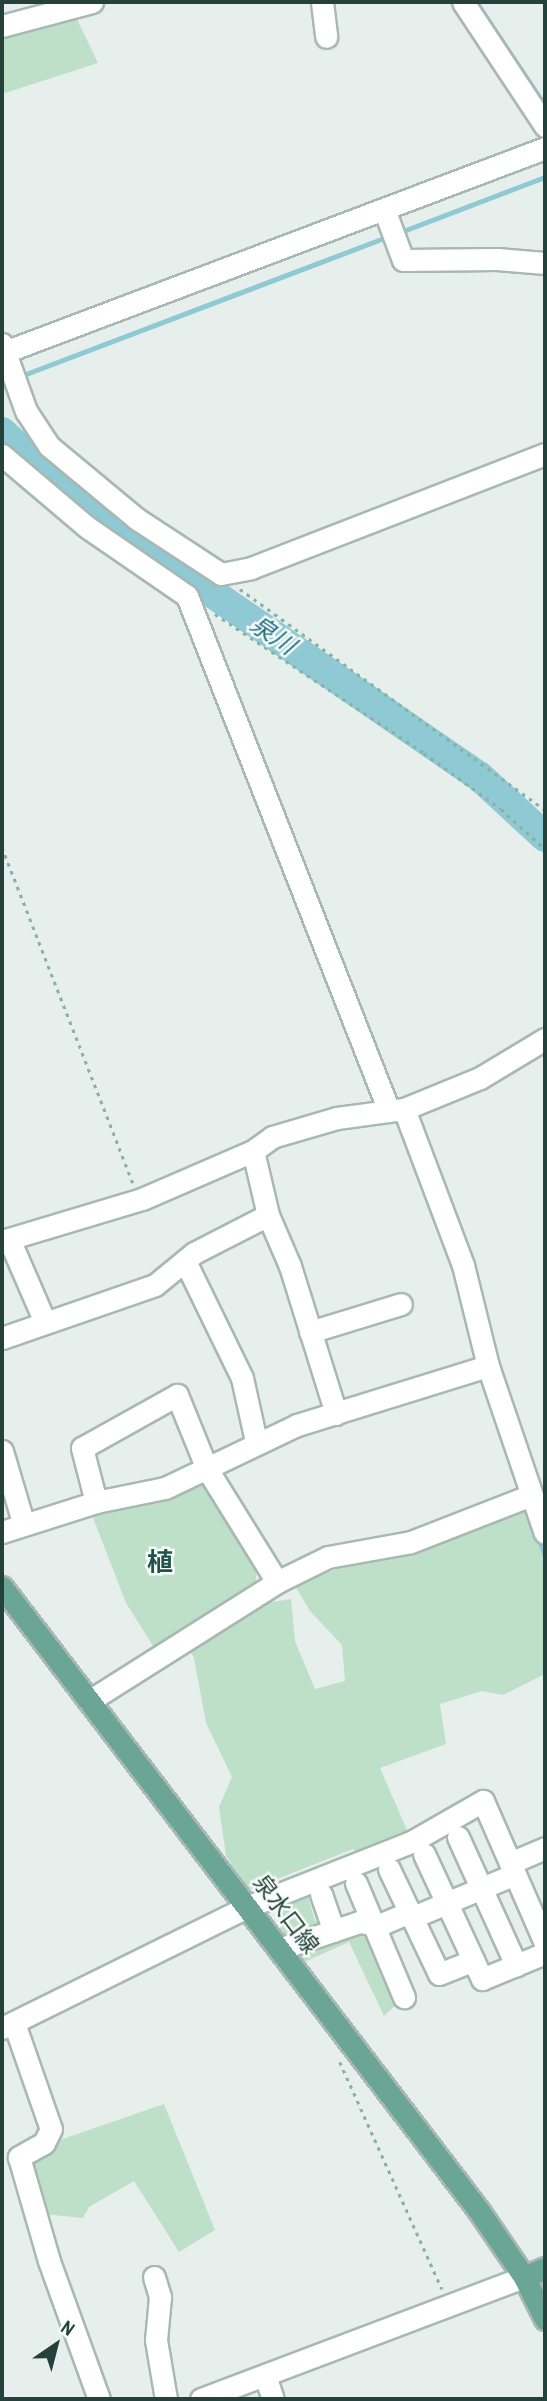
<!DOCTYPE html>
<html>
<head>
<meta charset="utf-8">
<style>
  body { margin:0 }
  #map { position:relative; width:547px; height:2401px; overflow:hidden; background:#e6efeb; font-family:"Archivo Narrow","Noto Sans JP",sans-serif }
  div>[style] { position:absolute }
  .green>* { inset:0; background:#bfe0c8 }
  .stream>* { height:5px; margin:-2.5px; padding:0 2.5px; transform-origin:2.5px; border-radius:2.5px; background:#8ec9d4 }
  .river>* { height:30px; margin:-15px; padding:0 15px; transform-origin:15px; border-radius:15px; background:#8ec9d4 }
  .path>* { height:2.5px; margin-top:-1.25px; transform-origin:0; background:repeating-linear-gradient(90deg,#86b3a5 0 3.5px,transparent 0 8.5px) }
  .roads { filter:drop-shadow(2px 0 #a8b8b2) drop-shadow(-2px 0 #a8b8b2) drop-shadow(0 2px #a8b8b2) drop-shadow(0 -2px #a8b8b2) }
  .minor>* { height:21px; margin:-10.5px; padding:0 10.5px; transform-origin:10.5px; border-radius:10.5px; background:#fff }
  .major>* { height:21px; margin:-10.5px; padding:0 10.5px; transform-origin:10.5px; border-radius:10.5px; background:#6aa596 }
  span { translate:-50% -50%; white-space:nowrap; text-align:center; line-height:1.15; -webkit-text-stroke:5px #f7fbf9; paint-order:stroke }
  .street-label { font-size:23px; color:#24423a }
  .water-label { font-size:24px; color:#1c6f80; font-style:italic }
  .quarter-label { font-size:26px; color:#1f5548; font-weight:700 }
  .frame { position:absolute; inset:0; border:4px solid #24423a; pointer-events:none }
  .north { position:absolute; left:21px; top:2310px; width:70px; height:70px; -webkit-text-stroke:5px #f7fbf9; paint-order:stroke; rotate:35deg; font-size:19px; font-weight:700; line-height:28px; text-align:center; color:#24423a }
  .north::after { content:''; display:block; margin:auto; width:24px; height:32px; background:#24423a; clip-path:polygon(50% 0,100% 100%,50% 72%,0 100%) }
</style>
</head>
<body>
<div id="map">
  <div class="green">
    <i style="clip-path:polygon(74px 13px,98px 63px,2px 94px,2px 31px)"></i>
    <i style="clip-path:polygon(220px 1479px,257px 1549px,256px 1581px,272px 1602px,291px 1599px,295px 1641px,315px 1689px,345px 1681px,342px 1645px,310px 1611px,295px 1586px,412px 1539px,411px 1530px,518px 1492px,545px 1551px,545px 1674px,503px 1695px,482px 1691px,440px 1704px,446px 1744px,380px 1768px,414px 1846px,376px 1867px,353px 1849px,249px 1890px,226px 1856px,219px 1807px,232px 1777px,206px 1723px,194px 1658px,180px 1632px,157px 1652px,126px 1603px,90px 1510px)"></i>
    <i style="clip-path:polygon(306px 1889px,315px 1921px,359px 1917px,398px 2003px,384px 2016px,349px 1942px,300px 1964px,280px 1932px,282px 1900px)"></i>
    <i style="clip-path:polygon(164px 2104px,215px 2230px,179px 2252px,134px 2181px,89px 2207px,83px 2218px,43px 2214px,28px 2159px,54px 2142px)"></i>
  </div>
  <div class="stream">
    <i style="left:476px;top:2px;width:125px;rotate:56.4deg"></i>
    <i style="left:398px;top:233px;width:157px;rotate:-20.9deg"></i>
    <i style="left:18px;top:377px;width:397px;rotate:-20.8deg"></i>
    <i style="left:538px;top:1536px;width:21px;rotate:71deg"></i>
  </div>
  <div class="river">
    <i style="left:2px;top:432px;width:98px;rotate:42.5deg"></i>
    <i style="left:74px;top:498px;width:491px;rotate:34.5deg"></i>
    <i style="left:479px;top:776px;width:90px;rotate:42.7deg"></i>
  </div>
  <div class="path">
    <i style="left:240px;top:589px;width:377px;rotate:35.9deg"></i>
    <i style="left:215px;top:614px;width:251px;rotate:33.6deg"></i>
    <i style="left:424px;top:753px;width:95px;rotate:36deg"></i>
    <i style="left:501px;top:809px;width:59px;rotate:42.3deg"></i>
    <i style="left:2px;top:847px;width:361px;rotate:68.7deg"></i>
    <i style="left:340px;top:2062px;width:249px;rotate:65.8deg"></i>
  </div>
  <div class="roads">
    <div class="minor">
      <i style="left:322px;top:2px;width:35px;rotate:83deg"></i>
      <i style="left:463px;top:2px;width:149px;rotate:56.5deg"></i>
      <i style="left:2px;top:26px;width:93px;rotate:-14.9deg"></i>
      <i style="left:384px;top:209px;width:54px;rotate:69.6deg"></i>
      <i style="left:403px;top:260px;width:94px;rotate:-0.6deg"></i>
      <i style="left:497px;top:259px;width:48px;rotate:4.8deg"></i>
      <i style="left:2px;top:344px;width:71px;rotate:70.3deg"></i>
      <i style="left:26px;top:411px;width:42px;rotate:56.7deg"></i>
      <i style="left:49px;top:446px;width:114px;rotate:39.7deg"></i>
      <i style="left:137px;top:519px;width:100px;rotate:33.2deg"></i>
      <i style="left:221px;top:574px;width:31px;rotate:-11deg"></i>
      <i style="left:251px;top:568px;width:315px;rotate:-21.2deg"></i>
      <i style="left:2px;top:353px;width:580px;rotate:-20.68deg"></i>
      <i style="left:2px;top:455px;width:111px;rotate:40.3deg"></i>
      <i style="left:87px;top:527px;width:121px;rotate:34.6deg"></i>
      <i style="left:187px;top:596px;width:553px;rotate:68.58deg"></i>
      <i style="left:404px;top:1109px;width:167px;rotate:69.3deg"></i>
      <i style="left:463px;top:1265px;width:104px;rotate:76.1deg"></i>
      <i style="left:488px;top:1366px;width:176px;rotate:71.2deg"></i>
      <i style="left:253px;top:1151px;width:66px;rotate:76.8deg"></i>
      <i style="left:268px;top:1215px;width:56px;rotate:66.7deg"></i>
      <i style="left:290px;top:1266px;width:155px;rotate:72.7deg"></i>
      <i style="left:9px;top:1239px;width:90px;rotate:66.6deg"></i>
      <i style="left:2px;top:1241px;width:146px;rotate:-16.7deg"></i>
      <i style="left:142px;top:1199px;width:121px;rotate:-23.4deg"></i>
      <i style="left:253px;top:1151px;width:24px;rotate:-36deg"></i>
      <i style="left:272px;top:1137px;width:68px;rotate:-16.3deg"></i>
      <i style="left:337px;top:1118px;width:68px;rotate:-7.7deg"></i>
      <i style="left:404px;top:1109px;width:82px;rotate:-22.2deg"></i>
      <i style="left:480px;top:1078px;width:76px;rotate:-31deg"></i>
      <i style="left:185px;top:1261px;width:130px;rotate:64deg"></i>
      <i style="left:242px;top:1378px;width:65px;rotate:77.5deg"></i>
      <i style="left:310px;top:1332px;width:95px;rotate:-17.1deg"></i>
      <i style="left:2px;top:1338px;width:162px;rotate:-19.1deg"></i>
      <i style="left:155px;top:1285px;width:50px;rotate:-39.4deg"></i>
      <i style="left:194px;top:1253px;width:83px;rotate:-27.2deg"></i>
      <i style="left:2px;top:1451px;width:74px;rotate:73.5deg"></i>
      <i style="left:96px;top:1502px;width:56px;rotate:-104.5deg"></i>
      <i style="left:82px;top:1448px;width:109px;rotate:-29.2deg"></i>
      <i style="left:177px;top:1395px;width:80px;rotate:67.9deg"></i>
      <i style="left:207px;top:1469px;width:133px;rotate:58.2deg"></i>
      <i style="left:2px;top:1532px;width:99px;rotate:-17.7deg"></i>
      <i style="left:96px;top:1502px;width:70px;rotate:-11.5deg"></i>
      <i style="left:165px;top:1488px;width:146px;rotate:-25.5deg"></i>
      <i style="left:297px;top:1425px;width:200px;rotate:-17.2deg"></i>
      <i style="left:89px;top:1701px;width:222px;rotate:-32.3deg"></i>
      <i style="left:277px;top:1582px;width:57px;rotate:-26.1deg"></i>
      <i style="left:328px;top:1557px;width:84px;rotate:-10.2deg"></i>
      <i style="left:411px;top:1542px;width:127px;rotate:-21.3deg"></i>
      <i style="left:458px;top:1837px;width:141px;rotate:65.6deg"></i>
      <i style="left:424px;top:1854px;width:138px;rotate:65.1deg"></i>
      <i style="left:482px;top:1979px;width:68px;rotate:-22.4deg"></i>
      <i style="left:510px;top:1863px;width:38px;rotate:-23deg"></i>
      <i style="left:389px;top:1869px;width:116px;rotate:64.5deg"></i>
      <i style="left:439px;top:1974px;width:37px;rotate:-22deg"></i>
      <i style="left:356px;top:1883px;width:124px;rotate:67.2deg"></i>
      <i style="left:321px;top:1894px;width:39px;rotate:71deg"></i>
      <i style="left:279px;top:1949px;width:84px;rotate:-18.6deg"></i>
      <i style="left:359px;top:1922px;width:20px;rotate:9deg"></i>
      <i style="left:379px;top:1925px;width:28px;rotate:-23deg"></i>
      <i style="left:405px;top:1914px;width:13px;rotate:4deg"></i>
      <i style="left:418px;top:1915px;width:105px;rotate:-22.9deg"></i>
      <i style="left:14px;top:2023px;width:112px;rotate:70.8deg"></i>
      <i style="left:51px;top:2129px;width:16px;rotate:117deg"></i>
      <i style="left:44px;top:2143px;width:29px;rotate:151deg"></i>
      <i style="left:19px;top:2157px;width:108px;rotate:73.9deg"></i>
      <i style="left:49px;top:2261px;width:147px;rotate:70.1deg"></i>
      <i style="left:2px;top:2028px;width:273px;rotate:-26.3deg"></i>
      <i style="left:247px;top:1907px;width:176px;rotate:-21.6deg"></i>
      <i style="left:411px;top:1842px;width:83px;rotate:-29.7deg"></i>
      <i style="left:483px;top:1801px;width:155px;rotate:66.4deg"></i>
      <i style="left:154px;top:2277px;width:21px;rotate:73deg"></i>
      <i style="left:160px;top:2297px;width:43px;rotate:95.3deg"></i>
      <i style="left:156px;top:2340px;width:60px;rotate:80.4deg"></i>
      <i style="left:265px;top:2375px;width:25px;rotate:72deg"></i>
      <i style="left:201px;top:2399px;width:345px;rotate:-20.7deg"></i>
    </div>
    <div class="major">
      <i style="left:2px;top:1587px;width:785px;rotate:52.6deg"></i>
      <i style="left:479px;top:2211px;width:80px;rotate:55.7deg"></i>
      <i style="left:524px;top:2277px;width:47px;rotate:63.4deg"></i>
      <i style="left:524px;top:2277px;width:23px;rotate:-23deg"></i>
    </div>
  </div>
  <div class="street-label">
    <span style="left:286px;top:1914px;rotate:53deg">泉水口線</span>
  </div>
  <div class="water-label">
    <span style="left:273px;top:635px;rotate:34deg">泉川</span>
  </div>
  <div class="quarter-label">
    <span style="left:160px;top:1562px">植</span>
  </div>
  <div class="frame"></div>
  <div class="north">N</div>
</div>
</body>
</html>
